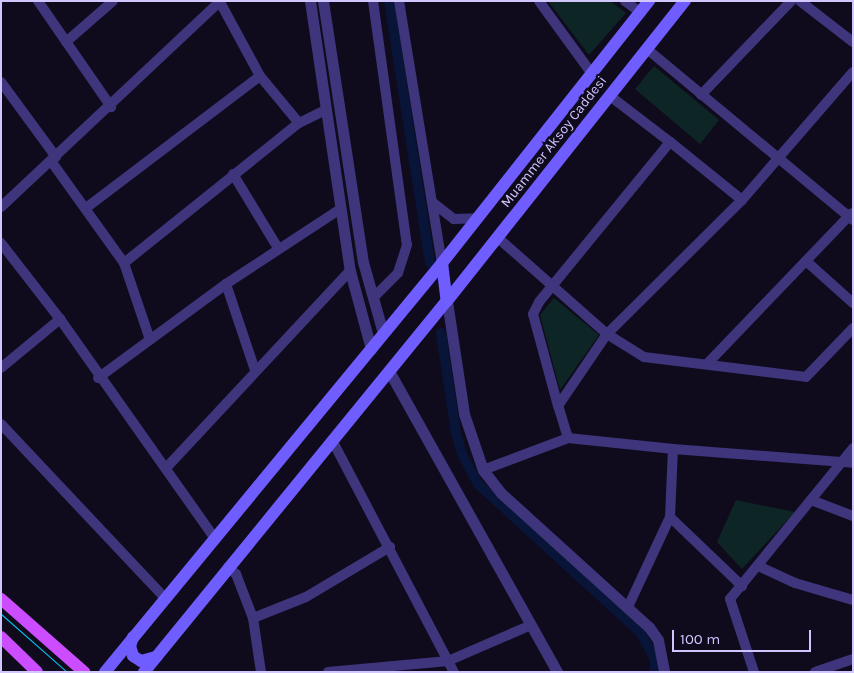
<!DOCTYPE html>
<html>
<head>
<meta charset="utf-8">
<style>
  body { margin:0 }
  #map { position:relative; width:854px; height:673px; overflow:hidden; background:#0f0b1c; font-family:Karla,sans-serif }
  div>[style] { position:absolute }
  .green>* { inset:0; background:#0e2526 }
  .canal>* { height:10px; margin:-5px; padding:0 5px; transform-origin:5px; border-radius:5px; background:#081538 }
  .minor>* { height:10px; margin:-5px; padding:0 5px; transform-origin:5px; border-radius:5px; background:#3e357c }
  .tertiary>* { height:11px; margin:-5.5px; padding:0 5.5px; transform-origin:5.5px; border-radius:5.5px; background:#3e357c }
  .secondary>* { height:12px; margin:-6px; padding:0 6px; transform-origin:6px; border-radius:6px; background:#6f5dff }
  .primary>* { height:12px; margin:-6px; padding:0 6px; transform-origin:6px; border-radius:6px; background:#cc4dff }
  .tram>* { height:1px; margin:-0.5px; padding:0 0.5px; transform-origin:0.5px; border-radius:0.5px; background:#00c4f1 }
  span { translate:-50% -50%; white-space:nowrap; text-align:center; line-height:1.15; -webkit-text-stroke:4.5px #0f0b1c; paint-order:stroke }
  .street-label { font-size:14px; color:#d2c6ff }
  .frame { position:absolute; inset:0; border:2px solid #d2c6ff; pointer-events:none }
  .scale { position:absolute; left:672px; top:630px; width:139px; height:22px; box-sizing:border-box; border:2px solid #d2c6ff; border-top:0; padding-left:6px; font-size:15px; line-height:18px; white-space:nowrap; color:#d2c6ff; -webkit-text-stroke:4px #0f0b1c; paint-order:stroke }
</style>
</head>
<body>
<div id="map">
  <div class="green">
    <i style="clip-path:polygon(548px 1px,610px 1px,626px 13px,589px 55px)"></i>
    <i style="clip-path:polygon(654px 66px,719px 120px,700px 144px,635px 89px)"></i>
    <i style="clip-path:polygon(554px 298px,599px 335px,560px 390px,540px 315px)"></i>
    <i style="clip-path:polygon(736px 500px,795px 512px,742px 569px,717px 542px)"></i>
  </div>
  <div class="canal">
    <i style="left:389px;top:1px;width:265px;rotate:81.1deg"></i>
    <i style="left:441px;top:333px;width:101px;rotate:81.5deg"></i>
    <i style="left:456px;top:433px;width:22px;rotate:74deg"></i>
    <i style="left:462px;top:454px;width:34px;rotate:62deg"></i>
    <i style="left:478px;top:484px;width:221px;rotate:42.4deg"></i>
    <i style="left:641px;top:633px;width:30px;rotate:62deg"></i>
    <i style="left:655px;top:659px;width:13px;rotate:90deg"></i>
  </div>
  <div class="minor">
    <i style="left:38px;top:1px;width:129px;rotate:55.4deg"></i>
    <i style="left:373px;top:1px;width:246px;rotate:82.1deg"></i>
    <i style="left:407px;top:245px;width:29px;rotate:108deg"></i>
    <i style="left:398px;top:273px;width:35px;rotate:135deg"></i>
    <i style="left:399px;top:1px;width:266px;rotate:80.7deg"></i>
    <i style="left:539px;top:1px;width:90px;rotate:54deg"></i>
    <i style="left:625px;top:1px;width:20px;rotate:37deg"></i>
    <i style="left:800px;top:1px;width:67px;rotate:37.7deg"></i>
    <i style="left:220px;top:2px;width:84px;rotate:61.6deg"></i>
    <i style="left:260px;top:76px;width:61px;rotate:50.3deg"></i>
    <i style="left:66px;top:42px;width:62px;rotate:-41.1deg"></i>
    <i style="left:647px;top:49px;width:268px;rotate:39.7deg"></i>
    <i style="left:1px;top:82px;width:93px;rotate:53.7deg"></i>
    <i style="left:701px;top:95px;width:130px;rotate:-46.2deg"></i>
    <i style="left:51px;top:161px;width:125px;rotate:54.4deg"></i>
    <i style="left:124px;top:263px;width:81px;rotate:71.3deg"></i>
    <i style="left:233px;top:174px;width:87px;rotate:58.7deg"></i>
    <i style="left:742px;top:200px;width:169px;rotate:-49.1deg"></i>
    <i style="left:432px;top:202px;width:28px;rotate:38deg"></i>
    <i style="left:454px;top:219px;width:24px;rotate:-2deg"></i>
    <i style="left:1px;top:207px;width:301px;rotate:-43.2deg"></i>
    <i style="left:86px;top:208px;width:218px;rotate:-37.2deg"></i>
    <i style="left:497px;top:237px;width:147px;rotate:41.4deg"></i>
    <i style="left:607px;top:334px;width:44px;rotate:31.9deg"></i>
    <i style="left:644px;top:357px;width:163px;rotate:7deg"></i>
    <i style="left:806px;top:377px;width:68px;rotate:-46.2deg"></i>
    <i style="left:1px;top:243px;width:96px;rotate:52.2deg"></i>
    <i style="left:60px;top:319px;width:267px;rotate:54.8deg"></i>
    <i style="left:806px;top:261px;width:63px;rotate:41.8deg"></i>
    <i style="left:124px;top:263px;width:224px;rotate:-38.7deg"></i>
    <i style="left:299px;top:123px;width:30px;rotate:-26deg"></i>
    <i style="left:226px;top:284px;width:91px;rotate:71.4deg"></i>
    <i style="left:707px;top:364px;width:209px;rotate:-46.2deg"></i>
    <i style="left:1px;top:368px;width:77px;rotate:-39.7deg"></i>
    <i style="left:98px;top:378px;width:159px;rotate:-36.3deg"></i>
    <i style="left:226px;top:284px;width:136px;rotate:-33.3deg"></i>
    <i style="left:558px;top:406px;width:95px;rotate:-105.2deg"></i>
    <i style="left:533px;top:314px;width:13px;rotate:-63deg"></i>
    <i style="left:539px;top:302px;width:207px;rotate:-50.7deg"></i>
    <i style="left:670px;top:142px;width:76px;rotate:-142.5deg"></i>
    <i style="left:1px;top:424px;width:241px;rotate:46.7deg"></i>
    <i style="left:568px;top:438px;width:34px;rotate:-107deg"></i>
    <i style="left:558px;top:406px;width:87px;rotate:-55.8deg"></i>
    <i style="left:607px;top:334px;width:190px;rotate:-44.8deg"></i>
    <i style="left:742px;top:200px;width:92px;rotate:-141.1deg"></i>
    <i style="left:332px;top:440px;width:262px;rotate:62.3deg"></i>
    <i style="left:167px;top:467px;width:268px;rotate:-47deg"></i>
    <i style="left:483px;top:470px;width:91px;rotate:-20.6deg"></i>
    <i style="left:568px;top:438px;width:106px;rotate:6deg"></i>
    <i style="left:811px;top:500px;width:45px;rotate:20.9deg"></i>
    <i style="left:670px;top:517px;width:100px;rotate:43.8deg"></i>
    <i style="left:758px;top:566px;width:41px;rotate:24.7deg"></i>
    <i style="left:795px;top:583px;width:60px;rotate:16.3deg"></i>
    <i style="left:228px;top:567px;width:11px;rotate:41deg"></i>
    <i style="left:236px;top:574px;width:47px;rotate:68.9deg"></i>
    <i style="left:253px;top:618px;width:55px;rotate:81.6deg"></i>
    <i style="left:628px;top:607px;width:99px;rotate:-65deg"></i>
    <i style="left:670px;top:517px;width:68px;rotate:-87.5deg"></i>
    <i style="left:673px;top:449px;width:181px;rotate:4.4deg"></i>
    <i style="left:253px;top:618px;width:57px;rotate:-21.6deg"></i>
    <i style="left:306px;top:597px;width:98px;rotate:-30.8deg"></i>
    <i style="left:328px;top:672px;width:121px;rotate:-5.2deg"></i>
    <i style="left:448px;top:661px;width:90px;rotate:-23.4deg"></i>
    <i style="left:754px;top:672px;width:77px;rotate:-108.2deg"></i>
    <i style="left:730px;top:599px;width:195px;rotate:-50.8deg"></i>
    <i style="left:815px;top:672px;width:40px;rotate:-18.9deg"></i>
  </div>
  <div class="tertiary">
    <i style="left:310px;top:1px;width:273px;rotate:81.6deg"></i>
    <i style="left:350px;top:271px;width:81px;rotate:74.9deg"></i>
    <i style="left:323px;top:1px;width:264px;rotate:81.3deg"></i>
    <i style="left:363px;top:262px;width:74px;rotate:74.3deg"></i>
    <i style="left:447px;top:301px;width:114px;rotate:81.4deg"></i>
    <i style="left:464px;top:414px;width:59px;rotate:71.3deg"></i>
    <i style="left:483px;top:470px;width:29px;rotate:52deg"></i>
    <i style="left:501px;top:493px;width:200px;rotate:42.2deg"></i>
    <i style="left:649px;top:627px;width:16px;rotate:55deg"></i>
    <i style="left:658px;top:640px;width:33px;rotate:79deg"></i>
    <i style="left:389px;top:371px;width:345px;rotate:60.8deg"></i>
  </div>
  <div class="secondary">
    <i style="left:442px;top:263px;width:38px;rotate:83deg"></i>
    <i style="left:133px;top:637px;width:9px;rotate:108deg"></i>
    <i style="left:130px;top:646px;width:10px;rotate:73deg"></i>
    <i style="left:133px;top:656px;width:9px;rotate:32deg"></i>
    <i style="left:141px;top:661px;width:16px;rotate:-15deg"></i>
    <i style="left:105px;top:672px;width:530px;rotate:-50.51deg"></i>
    <i style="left:442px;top:263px;width:334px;rotate:-51.7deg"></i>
    <i style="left:144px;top:672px;width:479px;rotate:-50.8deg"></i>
    <i style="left:447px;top:301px;width:383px;rotate:-51.6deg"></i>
  </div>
  <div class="primary">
    <i style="left:1px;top:599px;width:111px;rotate:41.3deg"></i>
    <i style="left:1px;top:637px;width:50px;rotate:44.2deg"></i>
  </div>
  <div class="tram">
    <i style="left:1px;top:614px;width:88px;rotate:41.3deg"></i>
  </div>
  <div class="street-label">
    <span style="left:554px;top:142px;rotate:-52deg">Muammer Aksoy Caddesi</span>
  </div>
  <div class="frame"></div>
  <div class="scale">100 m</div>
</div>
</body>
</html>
